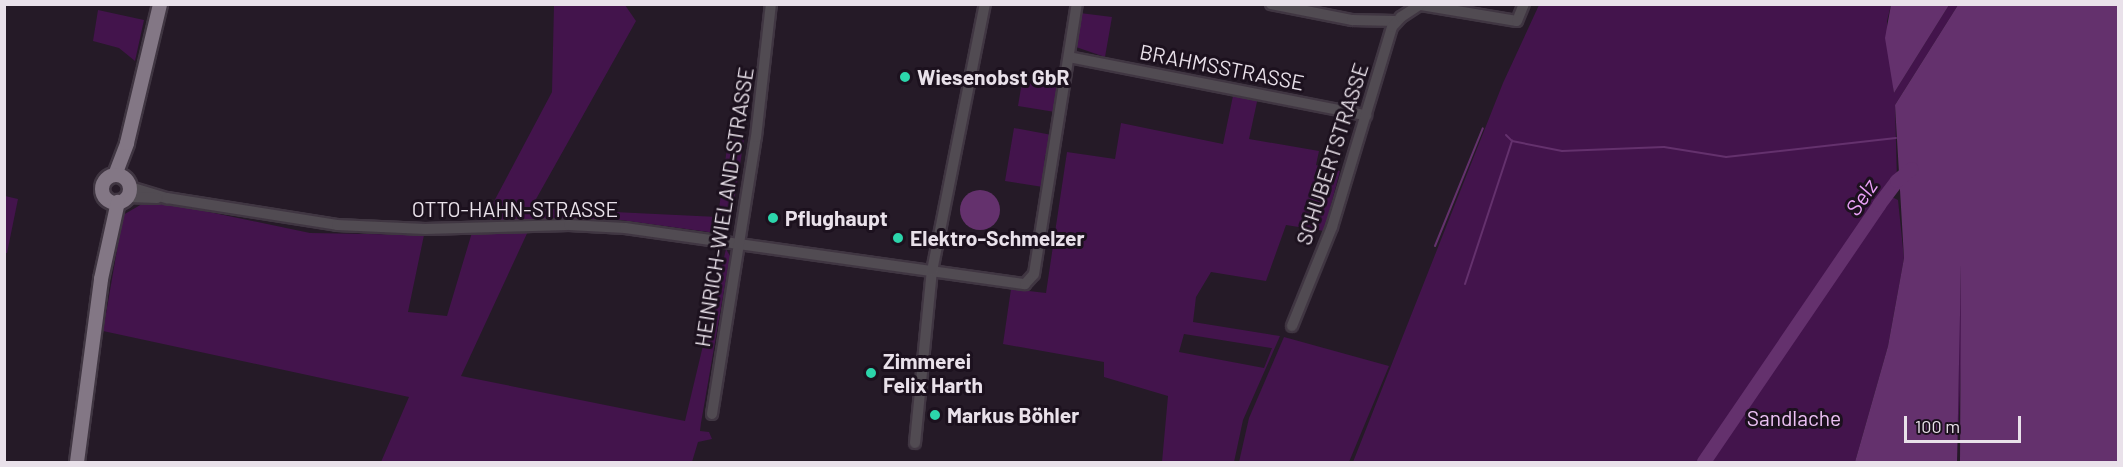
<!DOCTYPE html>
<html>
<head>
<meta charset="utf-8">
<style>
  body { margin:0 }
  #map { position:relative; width:2123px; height:467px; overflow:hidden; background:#251a27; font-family:Barlow,sans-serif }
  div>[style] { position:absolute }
  .green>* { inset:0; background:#43144c }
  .water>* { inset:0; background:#64316d }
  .round { border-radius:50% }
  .stream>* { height:2px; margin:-1px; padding:0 1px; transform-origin:1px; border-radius:1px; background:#64316d }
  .river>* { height:14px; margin:-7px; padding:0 7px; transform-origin:7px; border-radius:7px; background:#64316d }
  .roads { filter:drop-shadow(2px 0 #403642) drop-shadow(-2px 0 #403642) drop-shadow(0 2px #403642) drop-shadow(0 -2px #403642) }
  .minor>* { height:10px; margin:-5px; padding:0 5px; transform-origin:5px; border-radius:5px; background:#514b52 }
  .major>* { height:14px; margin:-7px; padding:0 7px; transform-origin:7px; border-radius:7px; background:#837785 }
  .major>.ring { margin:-7px; padding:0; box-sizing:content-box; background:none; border:14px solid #837785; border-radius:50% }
  .dots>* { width:16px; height:16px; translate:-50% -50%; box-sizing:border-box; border:3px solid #1c111e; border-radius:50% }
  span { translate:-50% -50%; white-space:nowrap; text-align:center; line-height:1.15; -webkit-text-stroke:6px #1c111e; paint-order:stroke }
  .street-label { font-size:21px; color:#e9e1ea }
  .poi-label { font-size:21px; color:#e9e1ea; font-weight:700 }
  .left { translate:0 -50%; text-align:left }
  .park-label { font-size:21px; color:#edc1f5 }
  .water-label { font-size:22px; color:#eaa1f7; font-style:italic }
  .frame { position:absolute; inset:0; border:6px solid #e9e1ea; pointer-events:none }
  .scale { position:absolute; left:1904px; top:416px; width:117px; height:27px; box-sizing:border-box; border:3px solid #e9e1ea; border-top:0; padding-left:8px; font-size:18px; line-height:21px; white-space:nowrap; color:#e9e1ea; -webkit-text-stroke:4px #1c111e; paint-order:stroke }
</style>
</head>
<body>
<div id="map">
  <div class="green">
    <i style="clip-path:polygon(554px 5px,625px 5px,636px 21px,531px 208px,718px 217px,729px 132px,745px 134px,730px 226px,716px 233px,613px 219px,490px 221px,491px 207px,552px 92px)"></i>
    <i style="clip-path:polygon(1539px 5px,1891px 5px,1887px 21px,1894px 93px,1949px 5px,1958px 5px,1895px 105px,1897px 181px,1879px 204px,1892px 197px,1898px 200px,1904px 258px,1888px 346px,1855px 462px,1353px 462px,1503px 83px)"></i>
    <i style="clip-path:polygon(98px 10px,144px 20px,135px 61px,119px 48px,93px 41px)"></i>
    <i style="clip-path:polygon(1080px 13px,1112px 17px,1105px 57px,1076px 47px)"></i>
    <i style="clip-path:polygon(1022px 82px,1059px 88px,1055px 112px,1018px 106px)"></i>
    <i style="clip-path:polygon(evenodd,1234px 91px,1258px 97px,1249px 139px,1319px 151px,1316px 165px,1340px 171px,1324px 231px,1286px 225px,1266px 281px,1211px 272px,1196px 297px,1193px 322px,1280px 336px,1243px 420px,1234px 462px,1162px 462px,1168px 396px,1104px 377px,1104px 362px,1003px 344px,1011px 289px,1046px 293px,1067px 152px,1115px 159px,1121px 123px,1223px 144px,1234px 91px,1184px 334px,1271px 348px,1272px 348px,1264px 368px,1179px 352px,1184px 334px)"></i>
    <i style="clip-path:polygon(1014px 128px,1052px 135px,1049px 155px,1045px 155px,1043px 187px,1005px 181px)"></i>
    <i style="clip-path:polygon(5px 196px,18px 199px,7px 253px,4px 253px)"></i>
    <i style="clip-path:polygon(166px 203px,310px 233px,424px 235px,408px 312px,447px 316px,473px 229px,530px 227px,461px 376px,685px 421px,726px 249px,730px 256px,701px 423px,700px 431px,709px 432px,712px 439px,698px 442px,692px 462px,381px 462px,409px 397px,103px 331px,123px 215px,142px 204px)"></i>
    <i style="clip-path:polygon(1960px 265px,1962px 341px,1957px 462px)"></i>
    <i style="clip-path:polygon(1284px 337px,1389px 366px,1349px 462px,1239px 462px,1249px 418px)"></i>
  </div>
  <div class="water">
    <i style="clip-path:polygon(1891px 5px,1949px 5px,1894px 93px,1885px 38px)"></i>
    <i style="clip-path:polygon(1958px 5px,2118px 5px,2118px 462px,1960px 462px,1961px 265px,1957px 462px,1855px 462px,1888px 346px,1904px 258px,1895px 105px)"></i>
    <i class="round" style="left:960px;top:190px;width:40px;height:40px"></i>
  </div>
  <div class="stream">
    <i style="left:1506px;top:135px;width:8px;rotate:45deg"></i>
    <i style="left:1435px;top:246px;width:127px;rotate:-67.9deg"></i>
    <i style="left:1465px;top:284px;width:151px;rotate:-71.8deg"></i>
    <i style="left:1512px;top:141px;width:51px;rotate:11.3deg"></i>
    <i style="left:1562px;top:151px;width:102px;rotate:-2.2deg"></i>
    <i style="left:1664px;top:147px;width:63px;rotate:9.2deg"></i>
    <i style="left:1726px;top:157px;width:171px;rotate:-6.4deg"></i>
  </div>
  <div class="river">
    <i style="left:1704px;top:462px;width:311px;rotate:-55.7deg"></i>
    <i style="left:1879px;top:205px;width:30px;rotate:-53deg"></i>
    <i style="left:1897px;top:181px;width:19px;rotate:-39deg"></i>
  </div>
  <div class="roads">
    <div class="minor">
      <i style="left:1271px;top:4px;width:83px;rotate:11.2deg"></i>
      <i style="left:1352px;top:20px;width:43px;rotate:1.3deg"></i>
      <i style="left:1421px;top:5px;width:97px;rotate:9.5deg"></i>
      <i style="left:1517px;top:21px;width:18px;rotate:-68deg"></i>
      <i style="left:1069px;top:57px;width:303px;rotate:11.1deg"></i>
      <i style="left:130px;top:187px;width:39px;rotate:17deg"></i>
      <i style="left:167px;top:198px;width:172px;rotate:9deg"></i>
      <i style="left:337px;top:225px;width:88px;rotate:2.6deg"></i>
      <i style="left:425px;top:229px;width:144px;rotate:-1.6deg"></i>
      <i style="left:569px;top:225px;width:56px;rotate:3.1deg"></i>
      <i style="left:625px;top:228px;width:404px;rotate:8deg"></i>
      <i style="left:1025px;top:284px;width:13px;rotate:-48deg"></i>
      <i style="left:1034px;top:274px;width:273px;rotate:-81deg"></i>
      <i style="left:127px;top:197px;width:30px;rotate:2deg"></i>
      <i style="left:1292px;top:326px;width:107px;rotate:-68deg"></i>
      <i style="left:1332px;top:227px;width:209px;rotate:-73.3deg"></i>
      <i style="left:1392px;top:27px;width:13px;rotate:-48deg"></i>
      <i style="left:1401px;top:17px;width:24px;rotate:-33deg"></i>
      <i style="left:712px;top:414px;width:280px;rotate:-81deg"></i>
      <i style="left:756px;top:137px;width:134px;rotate:-83.6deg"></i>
      <i style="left:915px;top:443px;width:173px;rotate:-84.4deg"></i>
      <i style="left:932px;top:271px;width:272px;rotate:-78.8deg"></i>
    </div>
    <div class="major">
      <i style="left:115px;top:175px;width:34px;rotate:-69deg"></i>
      <i style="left:127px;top:143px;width:143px;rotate:-76.6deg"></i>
      <i class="ring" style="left:102px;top:175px;width:14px;height:14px"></i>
      <i style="left:77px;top:462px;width:185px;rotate:-82.5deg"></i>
      <i style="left:101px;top:279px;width:79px;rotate:-77.6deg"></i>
    </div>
  </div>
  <div class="dots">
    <i style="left:905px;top:77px;background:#2cd5ab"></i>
    <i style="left:773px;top:218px;background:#2cd5ab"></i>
    <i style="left:898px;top:238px;background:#2cd5ab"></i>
    <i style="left:871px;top:373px;background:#2cd5ab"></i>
    <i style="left:935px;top:415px;background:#2cd5ab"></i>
  </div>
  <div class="street-label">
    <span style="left:1222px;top:67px;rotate:11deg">BRAHMSSTRASSE</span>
    <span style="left:1332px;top:154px;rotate:-72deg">SCHUBERTSTRASSE</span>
    <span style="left:724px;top:207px;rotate:-81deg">HEINRICH-WIELAND-STRASSE</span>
    <span style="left:515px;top:209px">OTTO-HAHN-STRASSE</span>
  </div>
  <div class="poi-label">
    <span class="left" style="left:917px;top:77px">Wiesenobst GbR</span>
    <span class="left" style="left:785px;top:218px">Pflughaupt</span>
    <span class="left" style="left:910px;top:238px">Elektro-Schmelzer</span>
    <span class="left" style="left:883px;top:373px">Zimmerei<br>Felix Harth</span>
    <span class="left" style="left:947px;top:415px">Markus Böhler</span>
  </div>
  <div class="park-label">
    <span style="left:1794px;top:418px">Sandlache</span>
  </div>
  <div class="water-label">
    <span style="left:1861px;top:197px;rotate:-56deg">Selz</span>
  </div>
  <div class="frame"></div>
  <div class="scale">100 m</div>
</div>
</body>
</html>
